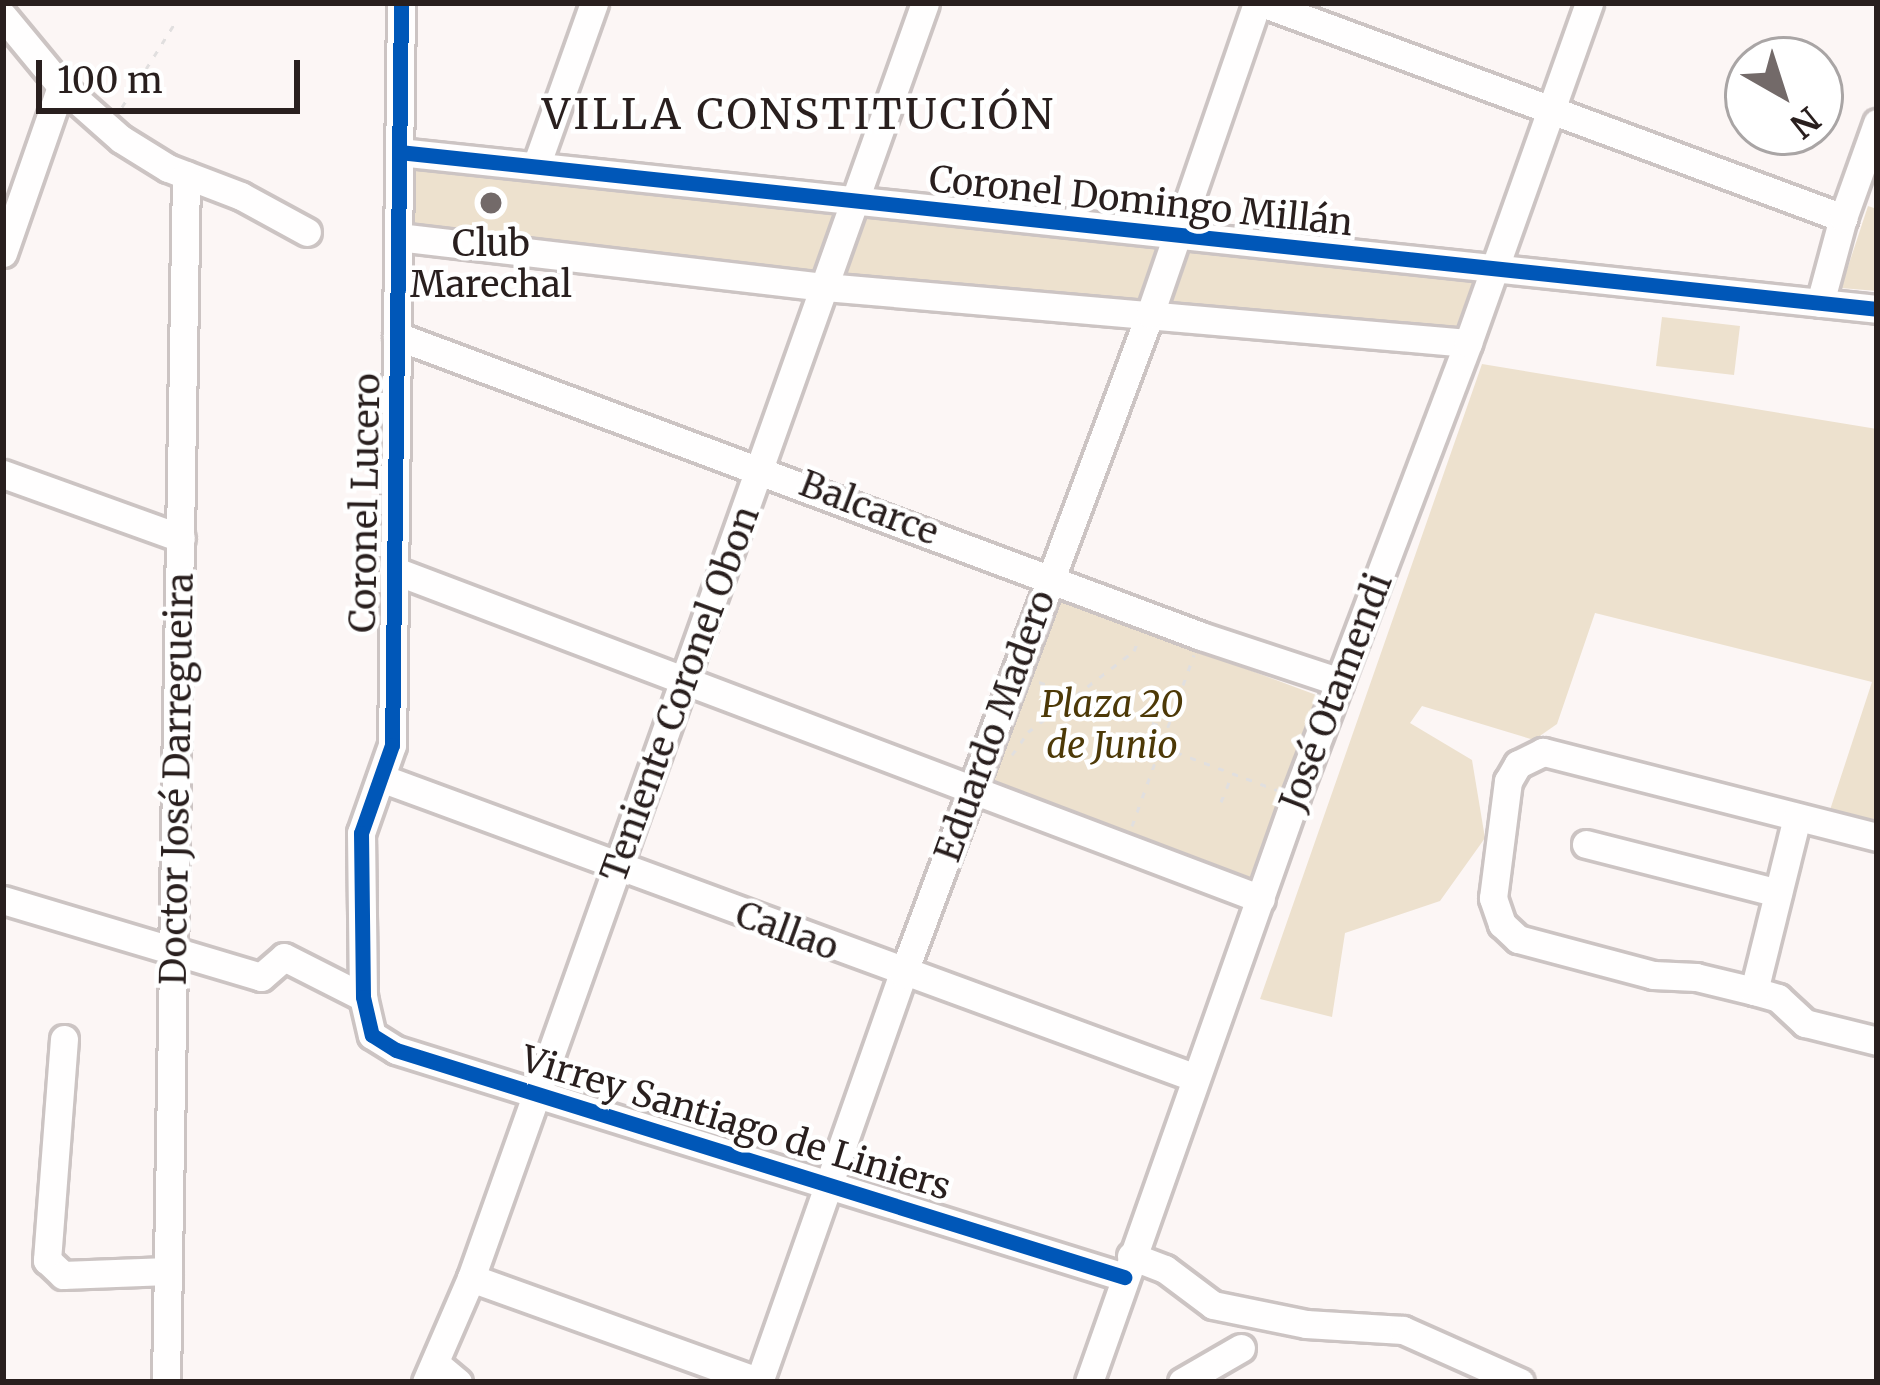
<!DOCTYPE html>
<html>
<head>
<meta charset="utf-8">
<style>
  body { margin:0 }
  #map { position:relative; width:1880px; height:1385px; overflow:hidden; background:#fcf6f5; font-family:Merriweather,serif }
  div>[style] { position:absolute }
  .green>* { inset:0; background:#ede1ce }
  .path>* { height:3px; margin-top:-1.5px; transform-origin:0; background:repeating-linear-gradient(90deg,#e1dfdf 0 6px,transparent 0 15px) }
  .roads { filter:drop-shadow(3px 0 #ccc4c3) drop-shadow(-3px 0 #ccc4c3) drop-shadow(0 3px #ccc4c3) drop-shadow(0 -3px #ccc4c3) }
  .minor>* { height:27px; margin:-13.5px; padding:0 13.5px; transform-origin:13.5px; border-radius:13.5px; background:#fffefe }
  .cycleway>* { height:15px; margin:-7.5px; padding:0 7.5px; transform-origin:7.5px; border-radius:7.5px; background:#0057b8 }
  .dots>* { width:33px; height:33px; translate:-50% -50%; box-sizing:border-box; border:6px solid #fff; border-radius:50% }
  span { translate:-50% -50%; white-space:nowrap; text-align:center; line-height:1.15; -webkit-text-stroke:9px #fff; paint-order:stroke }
  .street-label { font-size:36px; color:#291f1e }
  .poi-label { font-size:36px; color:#291f1e }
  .park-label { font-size:36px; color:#4d3907; font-style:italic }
  .quarter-label { font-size:42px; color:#291f1e; letter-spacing:3px }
  .frame { position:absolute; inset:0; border:6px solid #291f1e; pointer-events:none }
  .north { position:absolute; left:1724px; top:36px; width:120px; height:120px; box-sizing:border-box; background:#fff; border:3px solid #a9a5a5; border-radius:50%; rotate:141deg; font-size:33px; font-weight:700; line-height:48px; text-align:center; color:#291f1e }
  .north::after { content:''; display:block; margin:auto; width:42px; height:54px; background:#736a69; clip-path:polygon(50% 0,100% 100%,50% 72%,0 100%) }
  .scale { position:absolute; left:36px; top:60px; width:264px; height:54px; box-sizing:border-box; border:6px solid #291f1e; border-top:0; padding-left:15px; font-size:36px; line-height:42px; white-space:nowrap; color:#291f1e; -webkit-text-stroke:9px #fff; paint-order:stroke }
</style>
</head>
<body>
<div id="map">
  <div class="green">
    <i style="clip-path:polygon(399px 152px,1493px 267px,1468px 343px,398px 237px)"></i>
    <i style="clip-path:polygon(1868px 206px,1877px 209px,1877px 291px,1841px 288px)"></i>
    <i style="clip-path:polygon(1662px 317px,1740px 326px,1734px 375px,1656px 366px)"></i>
    <i style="clip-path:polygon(1482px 364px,1877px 429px,1877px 827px,1829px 813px,1872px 682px,1595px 613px,1557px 724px,1534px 740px,1422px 706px,1410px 723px,1472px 760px,1485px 838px,1440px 901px,1345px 933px,1332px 1017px,1260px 999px)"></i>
    <i style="clip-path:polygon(1059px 599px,1319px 696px,1249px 882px,989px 786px)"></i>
  </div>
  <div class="path">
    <i style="left:122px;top:107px;width:99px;rotate:-57.8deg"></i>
    <i style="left:1039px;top:682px;width:135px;rotate:19.9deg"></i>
    <i style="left:1162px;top:747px;width:123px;rotate:20.5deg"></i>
    <i style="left:1012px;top:755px;width:28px;rotate:-55deg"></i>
    <i style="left:1028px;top:732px;width:133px;rotate:-37.4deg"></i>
    <i style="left:1134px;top:651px;width:14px;rotate:-69deg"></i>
    <i style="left:1221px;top:802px;width:29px;rotate:-68deg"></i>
    <i style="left:1132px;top:826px;width:182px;rotate:-70.1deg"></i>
  </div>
  <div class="roads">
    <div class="minor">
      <i style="left:401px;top:3px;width:742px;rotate:90.69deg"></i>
      <i style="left:392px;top:745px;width:93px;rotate:109.4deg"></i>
      <i style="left:361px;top:833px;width:164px;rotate:89.3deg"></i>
      <i style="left:363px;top:997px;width:39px;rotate:77deg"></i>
      <i style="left:372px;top:1035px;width:28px;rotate:32deg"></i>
      <i style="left:396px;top:1050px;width:763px;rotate:17.32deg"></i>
      <i style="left:1262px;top:3px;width:620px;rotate:20.31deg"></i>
      <i style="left:3px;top:16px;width:91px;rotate:50.4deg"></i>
      <i style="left:61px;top:86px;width:80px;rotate:41.5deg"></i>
      <i style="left:121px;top:139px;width:55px;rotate:31.7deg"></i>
      <i style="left:168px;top:168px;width:78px;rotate:21deg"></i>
      <i style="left:241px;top:196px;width:75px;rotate:28.6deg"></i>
      <i style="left:399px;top:152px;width:1486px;rotate:6.06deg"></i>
      <i style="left:536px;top:166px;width:173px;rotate:-70.4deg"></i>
      <i style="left:398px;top:237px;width:430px;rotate:6.7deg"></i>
      <i style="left:825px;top:287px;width:645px;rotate:4.98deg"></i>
      <i style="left:3px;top:253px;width:177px;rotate:-70.8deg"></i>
      <i style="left:1820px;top:303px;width:88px;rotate:-74.9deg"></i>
      <i style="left:1843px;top:218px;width:101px;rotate:-70.3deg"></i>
      <i style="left:397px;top:336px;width:858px;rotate:20.46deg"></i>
      <i style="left:1201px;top:636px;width:146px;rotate:18.3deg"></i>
      <i style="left:3px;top:474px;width:189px;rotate:19.8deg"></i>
      <i style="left:393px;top:570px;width:928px;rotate:20.76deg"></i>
      <i style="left:381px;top:778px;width:868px;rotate:20.21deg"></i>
      <i style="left:1877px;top:837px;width:345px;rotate:-165.7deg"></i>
      <i style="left:1543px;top:752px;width:28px;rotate:154deg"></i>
      <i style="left:1518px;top:764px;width:20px;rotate:120deg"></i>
      <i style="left:1508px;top:781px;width:118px;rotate:97.3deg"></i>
      <i style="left:1493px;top:898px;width:28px;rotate:71deg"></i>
      <i style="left:1502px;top:924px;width:22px;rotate:43deg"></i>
      <i style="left:1518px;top:939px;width:140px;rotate:14.9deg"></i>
      <i style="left:1653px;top:975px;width:43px;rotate:2.7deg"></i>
      <i style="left:1696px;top:977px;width:60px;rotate:13.6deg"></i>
      <i style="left:1754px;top:991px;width:25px;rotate:16deg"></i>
      <i style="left:1778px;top:998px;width:37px;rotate:43deg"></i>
      <i style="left:1805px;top:1023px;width:74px;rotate:14deg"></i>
      <i style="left:1586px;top:844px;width:198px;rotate:14.3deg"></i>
      <i style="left:3px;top:900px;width:269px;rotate:16.6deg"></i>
      <i style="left:261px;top:977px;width:30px;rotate:-41deg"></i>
      <i style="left:284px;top:957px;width:89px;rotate:26.9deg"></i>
      <i style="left:1754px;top:991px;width:179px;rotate:-76.1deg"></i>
      <i style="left:64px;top:1039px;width:222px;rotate:94.4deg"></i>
      <i style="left:47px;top:1260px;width:22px;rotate:43deg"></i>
      <i style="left:63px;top:1275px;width:105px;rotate:-2.2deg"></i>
      <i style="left:1131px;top:1256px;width:36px;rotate:21deg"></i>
      <i style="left:1165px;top:1269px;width:60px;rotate:36.9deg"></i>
      <i style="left:1213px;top:1305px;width:95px;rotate:11.5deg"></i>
      <i style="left:1306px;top:1324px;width:97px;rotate:3.5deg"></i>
      <i style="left:1403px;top:1330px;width:128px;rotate:24deg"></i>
      <i style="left:471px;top:1278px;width:307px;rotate:19.8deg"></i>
      <i style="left:435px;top:1363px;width:30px;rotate:40deg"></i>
      <i style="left:166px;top:1382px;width:1207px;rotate:-89.05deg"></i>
      <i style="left:426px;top:1382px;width:113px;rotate:-66.6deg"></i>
      <i style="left:471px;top:1278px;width:1353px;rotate:-70.4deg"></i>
      <i style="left:759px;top:1382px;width:433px;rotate:-70.6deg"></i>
      <i style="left:903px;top:974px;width:705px;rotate:-69.48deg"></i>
      <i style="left:1150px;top:314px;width:329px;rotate:-71deg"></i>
      <i style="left:1089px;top:1382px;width:621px;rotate:-70.54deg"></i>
      <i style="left:1296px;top:796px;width:485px;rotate:-69.2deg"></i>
      <i style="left:1468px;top:343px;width:361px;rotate:-70.4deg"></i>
      <i style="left:1182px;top:1382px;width:68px;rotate:-30deg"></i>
    </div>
  </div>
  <div class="cycleway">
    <i style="left:401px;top:3px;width:742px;rotate:90.69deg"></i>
    <i style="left:392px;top:745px;width:93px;rotate:109.4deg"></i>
    <i style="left:361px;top:833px;width:164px;rotate:89.3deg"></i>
    <i style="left:363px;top:997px;width:39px;rotate:77deg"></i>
    <i style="left:372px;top:1035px;width:28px;rotate:32deg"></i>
    <i style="left:396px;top:1050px;width:763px;rotate:17.32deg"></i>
    <i style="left:399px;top:152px;width:1486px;rotate:6.06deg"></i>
  </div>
  <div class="dots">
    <i style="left:491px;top:203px;background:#736a69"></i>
  </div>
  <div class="street-label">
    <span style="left:1141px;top:201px;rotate:6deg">Coronel Domingo Millán</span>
    <span style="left:365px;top:503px;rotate:-89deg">Coronel Lucero</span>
    <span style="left:869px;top:508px;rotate:21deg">Balcarce</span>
    <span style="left:1336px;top:692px;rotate:-69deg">José Otamendi</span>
    <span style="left:680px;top:694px;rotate:-70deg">Teniente Coronel Obon</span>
    <span style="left:995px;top:726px;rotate:-70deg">Eduardo Madero</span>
    <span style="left:177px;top:779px;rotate:-89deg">Doctor José Darregueira</span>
    <span style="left:787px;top:931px;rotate:20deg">Callao</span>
    <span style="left:736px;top:1123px;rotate:17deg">Virrey Santiago de Liniers</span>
  </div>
  <div class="poi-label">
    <span style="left:491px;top:264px">Club<br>Marechal</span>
  </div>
  <div class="park-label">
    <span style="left:1112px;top:725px">Plaza 20<br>de Junio</span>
  </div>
  <div class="quarter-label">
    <span style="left:799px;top:114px">VILLA CONSTITUCIÓN</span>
  </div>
  <div class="frame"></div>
  <div class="north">N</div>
  <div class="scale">100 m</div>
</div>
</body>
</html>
